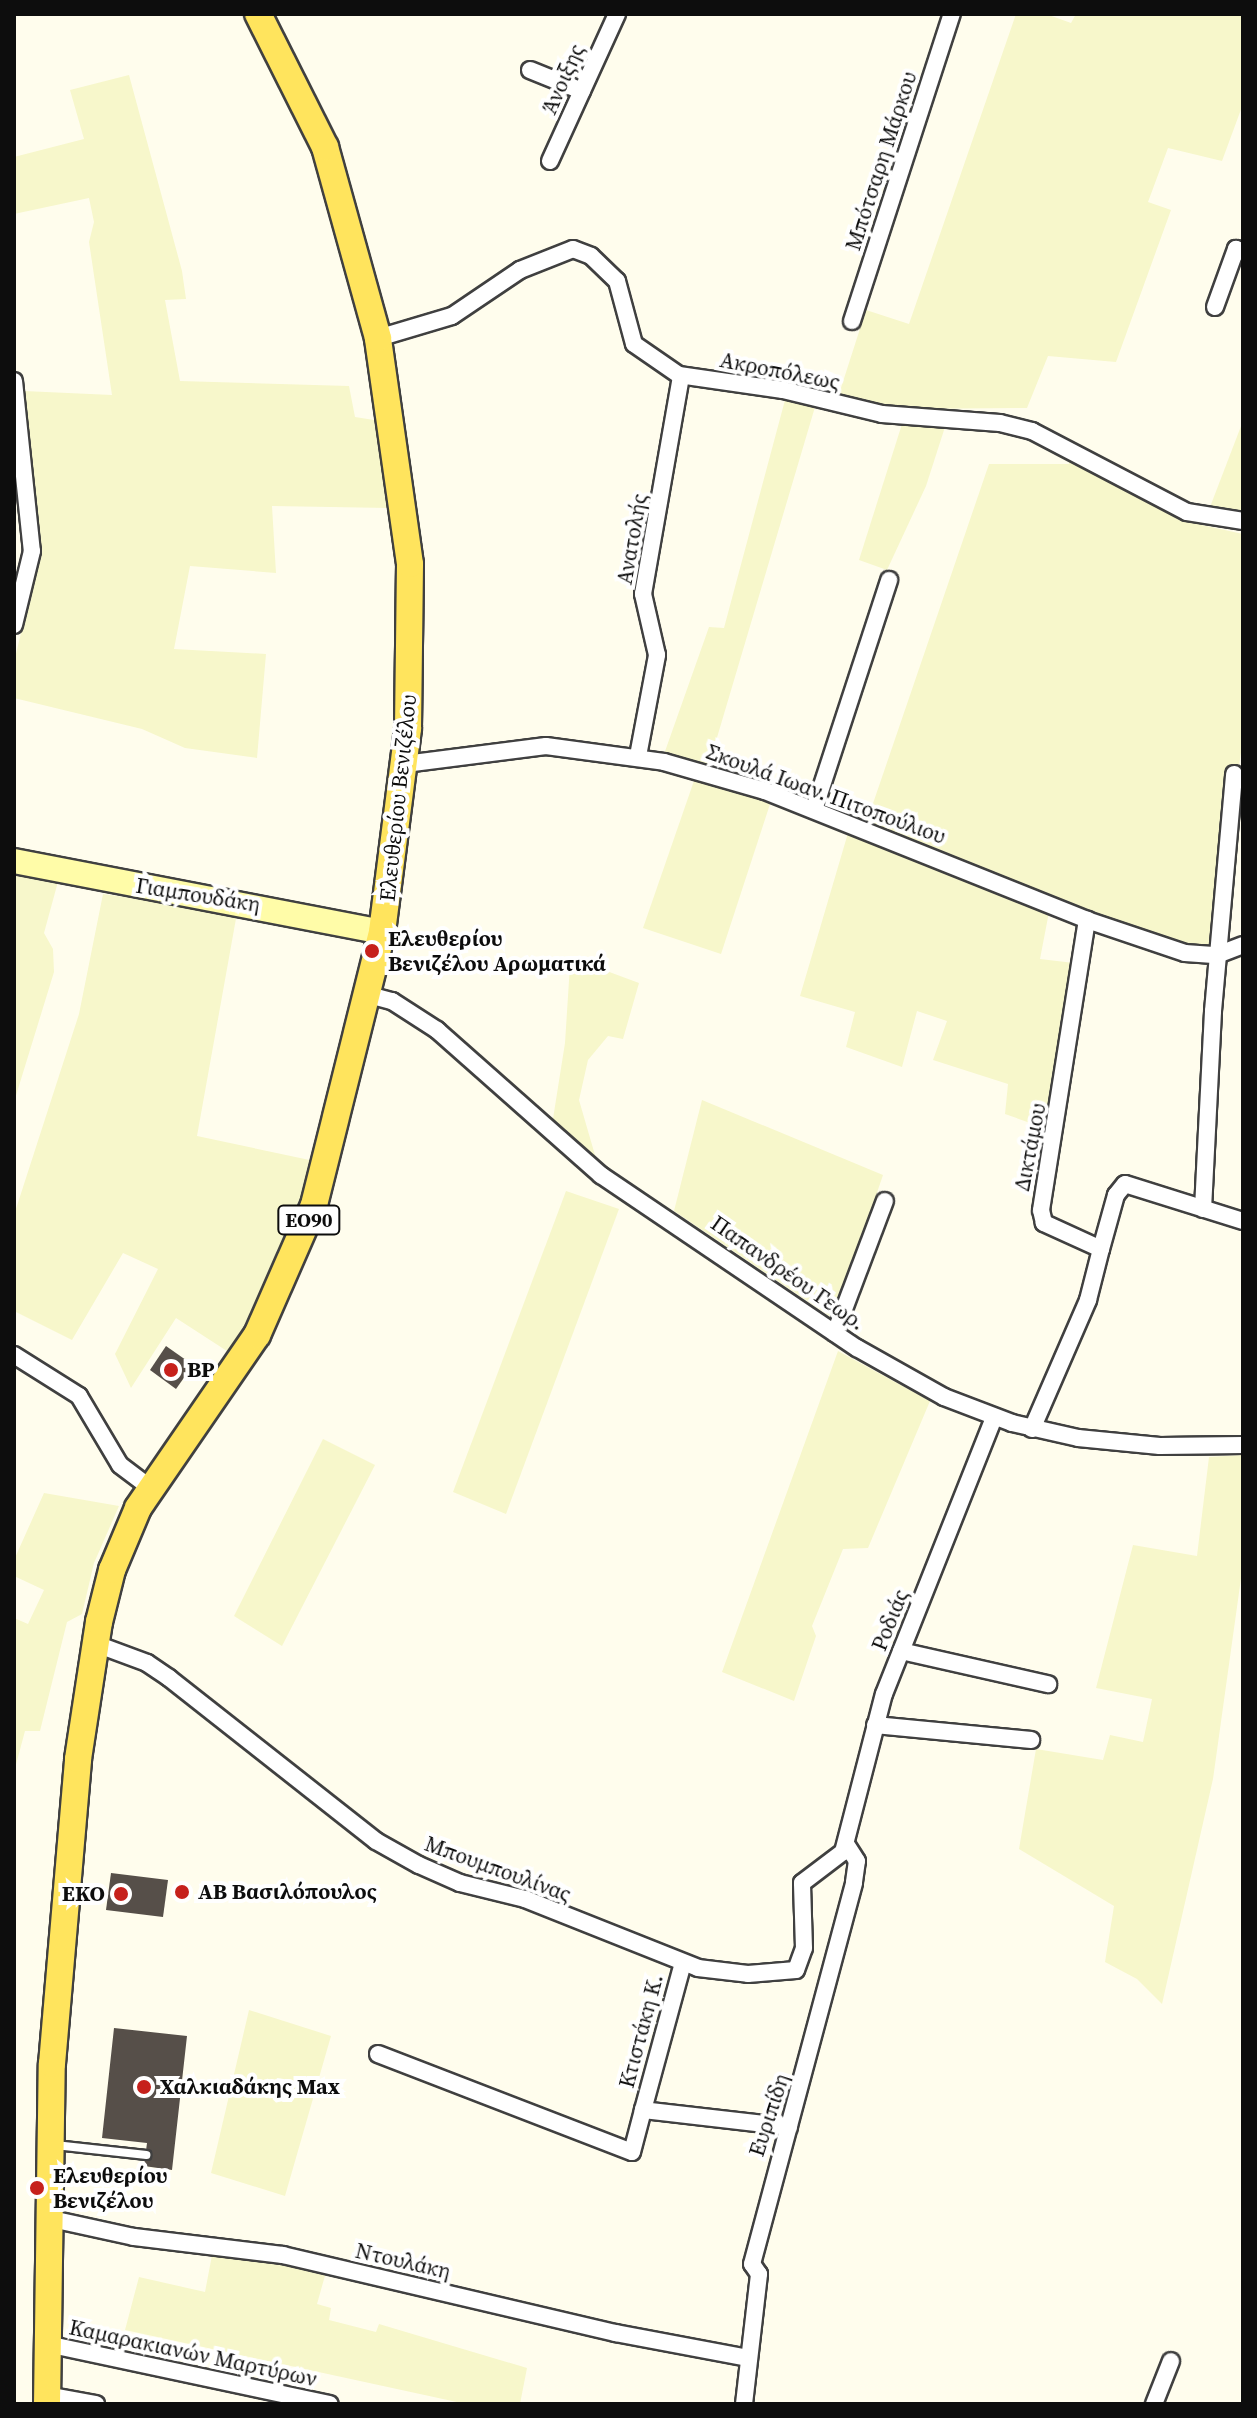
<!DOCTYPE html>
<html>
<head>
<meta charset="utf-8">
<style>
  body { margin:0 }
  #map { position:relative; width:1257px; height:2418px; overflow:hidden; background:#fffded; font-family:"Source Serif 4",serif }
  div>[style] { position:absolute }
  .farmland>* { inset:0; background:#f7f7cb }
  .building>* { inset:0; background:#564f49 }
  .roads { filter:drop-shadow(2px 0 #404040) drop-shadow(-2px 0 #404040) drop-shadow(0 2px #404040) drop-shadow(0 -2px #404040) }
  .lane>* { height:8px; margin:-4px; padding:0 4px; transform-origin:4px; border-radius:4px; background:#fff }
  .street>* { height:16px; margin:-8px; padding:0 8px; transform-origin:8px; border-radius:8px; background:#fff }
  .secondary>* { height:24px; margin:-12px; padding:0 12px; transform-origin:12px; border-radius:12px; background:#fffca8 }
  .primary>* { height:26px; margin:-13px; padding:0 13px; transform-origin:13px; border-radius:13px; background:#ffe45d }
  .dots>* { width:22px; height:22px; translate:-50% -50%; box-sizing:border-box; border:4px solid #fff; border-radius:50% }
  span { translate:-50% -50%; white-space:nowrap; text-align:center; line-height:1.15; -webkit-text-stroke:8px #fff; paint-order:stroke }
  .shield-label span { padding:2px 6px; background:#fff; border:2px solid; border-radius:6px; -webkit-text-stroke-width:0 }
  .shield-label { font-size:20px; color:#0d0d0d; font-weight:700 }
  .street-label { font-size:22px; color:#0d0d0d }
  .poi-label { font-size:22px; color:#0d0d0d; font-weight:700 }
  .left { translate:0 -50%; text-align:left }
  .right { translate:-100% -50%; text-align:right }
  .frame { position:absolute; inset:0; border:16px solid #0d0d0d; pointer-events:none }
</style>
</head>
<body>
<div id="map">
  <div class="farmland">
    <i style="clip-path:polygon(1016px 14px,1046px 14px,1071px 23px,1076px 14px,1243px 14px,1243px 104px,1222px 161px,1168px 148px,1148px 202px,1171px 210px,1116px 362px,1048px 356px,1027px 408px,904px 409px,839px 394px,866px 310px,909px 324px)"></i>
    <i style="clip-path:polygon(129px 75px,182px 271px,186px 299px,165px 300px,180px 381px,349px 386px,355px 417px,374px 420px,389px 508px,272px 506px,276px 573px,190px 566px,174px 649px,266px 654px,257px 758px,185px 748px,142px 729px,14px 698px,14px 662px,41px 550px,24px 391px,112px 395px,89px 242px,94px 222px,89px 198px,14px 214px,14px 157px,84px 139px,70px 90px)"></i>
    <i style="clip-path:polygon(785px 400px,815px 407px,708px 768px,663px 757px,709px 627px,724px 628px)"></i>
    <i style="clip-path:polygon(1243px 421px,1243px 512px,1210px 507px)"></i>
    <i style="clip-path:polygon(902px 424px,945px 427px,926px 486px,887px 570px,859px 560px)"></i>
    <i style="clip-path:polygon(1071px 453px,1188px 522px,1243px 534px,1243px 739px,1212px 947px,1182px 944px,1096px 916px,867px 821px,989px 464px,1069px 464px)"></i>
    <i style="clip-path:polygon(696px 775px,771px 801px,721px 954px,643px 928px)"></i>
    <i style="clip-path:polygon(848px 833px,1049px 912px,1040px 959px,1074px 963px,1050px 1130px,1005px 1114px,1008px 1084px,933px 1060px,947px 1021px,917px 1011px,902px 1067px,846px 1047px,855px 1012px,800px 996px)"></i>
    <i style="clip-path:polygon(14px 869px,59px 878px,44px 933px,53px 949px,54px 972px,14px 1102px)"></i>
    <i style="clip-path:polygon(103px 894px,237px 913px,197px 1136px,319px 1162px,246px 1328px,230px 1353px,176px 1318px,131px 1388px,115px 1354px,158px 1269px,123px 1253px,72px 1340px,14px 1311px,14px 1215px,79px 1014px)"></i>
    <i style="clip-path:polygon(577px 960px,639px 983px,623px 1039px,608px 1036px,588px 1060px,579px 1100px,597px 1162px,552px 1125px,565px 1043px,570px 965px)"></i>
    <i style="clip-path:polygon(702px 1100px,883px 1175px,834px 1319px,674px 1211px)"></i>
    <i style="clip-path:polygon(566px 1191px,619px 1209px,506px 1514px,453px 1492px)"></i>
    <i style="clip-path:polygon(838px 1351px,930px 1401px,868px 1548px,843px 1549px,812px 1626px,816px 1636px,794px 1701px,722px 1672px)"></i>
    <i style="clip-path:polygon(323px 1439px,375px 1465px,282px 1646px,234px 1616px)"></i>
    <i style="clip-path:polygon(1243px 1455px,1243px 1564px,1213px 1779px,1162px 2004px,1137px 1979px,1105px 1962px,1114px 1906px,1019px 1849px,1036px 1749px,1103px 1760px,1110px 1735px,1143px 1742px,1152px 1699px,1096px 1688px,1133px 1545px,1197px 1556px,1209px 1457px)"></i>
    <i style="clip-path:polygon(44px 1493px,119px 1506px,94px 1563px,82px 1614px,67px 1622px,40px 1731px,25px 1731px,14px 1772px,14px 1618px,28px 1624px,44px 1590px,14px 1576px,14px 1560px)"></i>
    <i style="clip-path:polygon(249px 2010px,331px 2036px,285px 2196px,211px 2173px)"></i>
    <i style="clip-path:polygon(213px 2250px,326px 2272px,317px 2304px,331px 2308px,329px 2320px,376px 2332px,379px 2324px,527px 2368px,520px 2404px,466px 2404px,125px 2330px,139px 2277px,205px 2292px)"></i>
  </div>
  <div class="building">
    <i style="clip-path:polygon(166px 1346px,193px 1365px,176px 1389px,150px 1370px)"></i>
    <i style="clip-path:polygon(111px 1873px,168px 1880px,163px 1917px,106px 1910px)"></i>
    <i style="clip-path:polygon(114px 2028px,187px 2036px,172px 2170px,144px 2166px,147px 2143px,102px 2138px)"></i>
  </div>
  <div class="roads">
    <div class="lane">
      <i style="left:55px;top:2145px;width:92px;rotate:6.3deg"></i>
    </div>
    <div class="street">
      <i style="left:530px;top:70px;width:56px;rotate:22deg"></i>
      <i style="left:550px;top:161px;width:162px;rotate:-65.5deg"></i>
      <i style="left:1215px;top:307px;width:62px;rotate:-70.1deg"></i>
      <i style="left:1236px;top:249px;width:8px;rotate:23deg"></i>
      <i style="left:852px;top:321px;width:323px;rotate:-72deg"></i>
      <i style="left:378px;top:338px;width:77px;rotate:-16.6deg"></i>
      <i style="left:452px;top:316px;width:82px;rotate:-34.1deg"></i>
      <i style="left:520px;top:270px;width:57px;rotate:-21.6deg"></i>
      <i style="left:573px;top:249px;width:19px;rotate:21deg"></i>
      <i style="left:591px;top:256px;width:36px;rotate:44deg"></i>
      <i style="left:617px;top:281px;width:65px;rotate:74.9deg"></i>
      <i style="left:634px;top:344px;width:55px;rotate:34.6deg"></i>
      <i style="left:679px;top:375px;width:105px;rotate:8.2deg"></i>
      <i style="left:783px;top:390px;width:102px;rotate:13.6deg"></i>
      <i style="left:882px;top:414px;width:118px;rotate:4.4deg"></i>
      <i style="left:1000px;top:423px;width:33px;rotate:14deg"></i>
      <i style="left:1032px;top:431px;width:175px;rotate:27.6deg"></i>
      <i style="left:1187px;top:512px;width:57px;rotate:9.1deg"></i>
      <i style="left:14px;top:381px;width:171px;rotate:84deg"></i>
      <i style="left:32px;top:551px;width:76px;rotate:103.7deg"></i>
      <i style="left:638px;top:756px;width:103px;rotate:-79.3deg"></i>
      <i style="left:657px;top:655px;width:63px;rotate:-102.9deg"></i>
      <i style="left:643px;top:594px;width:221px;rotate:-80.1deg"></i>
      <i style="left:405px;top:764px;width:142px;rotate:-7.3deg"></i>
      <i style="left:546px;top:746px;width:119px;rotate:7.7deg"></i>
      <i style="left:664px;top:762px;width:105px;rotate:16deg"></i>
      <i style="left:765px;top:791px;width:347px;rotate:21.8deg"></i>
      <i style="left:1087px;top:920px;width:103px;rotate:18.6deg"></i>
      <i style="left:1185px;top:953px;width:32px;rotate:4deg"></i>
      <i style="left:1217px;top:955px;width:28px;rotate:-21deg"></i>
      <i style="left:814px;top:810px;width:242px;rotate:-71.9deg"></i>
      <i style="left:369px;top:995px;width:24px;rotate:15deg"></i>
      <i style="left:392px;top:1001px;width:54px;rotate:32.8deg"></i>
      <i style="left:437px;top:1030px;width:219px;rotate:41.5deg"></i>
      <i style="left:601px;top:1175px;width:309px;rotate:34.1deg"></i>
      <i style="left:857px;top:1348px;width:100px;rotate:29.4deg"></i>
      <i style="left:944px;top:1397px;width:73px;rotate:20.9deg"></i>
      <i style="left:1012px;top:1423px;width:68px;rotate:12.8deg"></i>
      <i style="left:1078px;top:1438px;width:82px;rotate:5.6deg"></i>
      <i style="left:1160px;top:1446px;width:83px;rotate:-0.7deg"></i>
      <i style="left:1203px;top:1209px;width:198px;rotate:-87.1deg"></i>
      <i style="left:1213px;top:1011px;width:238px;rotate:-84.9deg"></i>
      <i style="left:1101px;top:1249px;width:56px;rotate:-74.5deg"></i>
      <i style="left:1116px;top:1195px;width:14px;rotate:-51deg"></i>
      <i style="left:1125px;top:1184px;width:124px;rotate:17.4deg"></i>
      <i style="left:835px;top:1333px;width:141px;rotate:-69.3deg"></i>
      <i style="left:14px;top:1355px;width:77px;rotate:32.2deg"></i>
      <i style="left:79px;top:1396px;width:80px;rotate:59.3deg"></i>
      <i style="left:120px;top:1465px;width:38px;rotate:37deg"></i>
      <i style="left:1032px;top:1429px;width:141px;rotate:-66.5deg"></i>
      <i style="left:1088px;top:1300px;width:53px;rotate:-75.7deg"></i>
      <i style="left:1101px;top:1249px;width:63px;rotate:-155.5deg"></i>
      <i style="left:1044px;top:1223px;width:13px;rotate:-103deg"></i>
      <i style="left:1041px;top:1210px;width:294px;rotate:-81deg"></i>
      <i style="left:96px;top:1644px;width:54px;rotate:20.4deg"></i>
      <i style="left:147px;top:1663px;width:27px;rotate:34deg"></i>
      <i style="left:169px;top:1678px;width:263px;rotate:38.2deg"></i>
      <i style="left:376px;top:1841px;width:49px;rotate:29.2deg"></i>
      <i style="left:419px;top:1865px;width:45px;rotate:23.7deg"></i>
      <i style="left:460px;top:1883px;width:67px;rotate:13.8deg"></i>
      <i style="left:525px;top:1899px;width:186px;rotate:21.7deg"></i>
      <i style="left:698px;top:1968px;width:50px;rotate:6.8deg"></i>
      <i style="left:748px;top:1974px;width:48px;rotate:-4.8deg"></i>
      <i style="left:796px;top:1970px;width:23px;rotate:-70deg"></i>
      <i style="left:804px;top:1948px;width:65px;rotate:-91.8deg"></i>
      <i style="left:802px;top:1883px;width:51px;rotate:-37.1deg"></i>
      <i style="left:843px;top:1852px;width:163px;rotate:-75.5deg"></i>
      <i style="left:884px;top:1694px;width:298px;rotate:-68.3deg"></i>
      <i style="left:901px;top:1651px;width:151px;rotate:12.7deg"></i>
      <i style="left:875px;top:1725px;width:157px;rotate:5.5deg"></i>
      <i style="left:378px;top:2054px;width:272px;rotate:21.1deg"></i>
      <i style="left:632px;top:2152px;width:43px;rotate:-75.3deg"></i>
      <i style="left:643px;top:2110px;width:147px;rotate:6.6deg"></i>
      <i style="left:643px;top:2110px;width:152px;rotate:-74.8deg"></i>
      <i style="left:47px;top:2218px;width:89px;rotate:12.3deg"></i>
      <i style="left:134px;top:2237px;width:150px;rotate:6.9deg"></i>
      <i style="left:283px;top:2255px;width:342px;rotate:13.2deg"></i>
      <i style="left:616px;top:2333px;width:134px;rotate:10.7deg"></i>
      <i style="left:47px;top:2344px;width:289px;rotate:12deg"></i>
      <i style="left:47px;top:2395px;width:50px;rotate:10.4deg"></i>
      <i style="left:744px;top:2404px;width:131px;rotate:-83.4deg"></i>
      <i style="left:759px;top:2274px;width:12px;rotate:-125deg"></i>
      <i style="left:752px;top:2264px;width:395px;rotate:-75deg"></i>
      <i style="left:854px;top:1882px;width:21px;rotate:-82deg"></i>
      <i style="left:857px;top:1861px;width:20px;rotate:-123deg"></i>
      <i style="left:1154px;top:2404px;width:46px;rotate:-68.4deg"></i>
    </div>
    <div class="secondary">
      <i style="left:14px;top:861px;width:375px;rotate:10.9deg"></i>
    </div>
    <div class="primary">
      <i style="left:47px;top:2404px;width:340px;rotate:-89.2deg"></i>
      <i style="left:52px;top:2064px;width:306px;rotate:-85.1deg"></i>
      <i style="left:78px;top:1759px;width:139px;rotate:-81.3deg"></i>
      <i style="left:99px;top:1622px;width:54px;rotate:-76deg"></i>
      <i style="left:112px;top:1570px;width:67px;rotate:-67.2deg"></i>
      <i style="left:138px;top:1508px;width:210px;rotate:-55.5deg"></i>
      <i style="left:257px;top:1335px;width:142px;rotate:-66.3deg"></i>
      <i style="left:314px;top:1205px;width:281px;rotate:-76deg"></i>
      <i style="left:382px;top:932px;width:206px;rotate:-82.7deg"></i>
      <i style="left:408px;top:728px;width:164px;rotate:-89.3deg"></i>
      <i style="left:410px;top:564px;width:228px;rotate:-98.1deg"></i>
      <i style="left:378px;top:338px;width:198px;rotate:-105.5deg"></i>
      <i style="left:325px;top:147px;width:149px;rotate:-116.7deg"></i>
    </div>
  </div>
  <div class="dots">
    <i style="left:372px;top:951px;background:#c6211c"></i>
    <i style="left:171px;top:1370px;background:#c6211c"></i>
    <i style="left:182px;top:1892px;background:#c6211c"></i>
    <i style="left:121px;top:1894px;background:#c6211c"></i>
    <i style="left:144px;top:2087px;background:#c6211c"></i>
    <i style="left:37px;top:2188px;background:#c6211c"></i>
  </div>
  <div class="shield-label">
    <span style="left:309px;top:1220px">ΕΟ90</span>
  </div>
  <div class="street-label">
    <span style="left:563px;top:79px;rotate:-66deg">Άνοιξης</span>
    <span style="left:881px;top:161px;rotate:-72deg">Μπότσαρη Μάρκου</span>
    <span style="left:780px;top:371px;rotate:11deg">Ακροπόλεως</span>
    <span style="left:632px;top:539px;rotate:-80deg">Ανατολής</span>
    <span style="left:826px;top:794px;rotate:20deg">Σκουλά Ιωαν. Πιτοπούλιου</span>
    <span style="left:398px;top:798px;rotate:-84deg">Ελευθερίου Βενιζέλου</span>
    <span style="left:198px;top:895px;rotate:9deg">Γιαμπουδάκη</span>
    <span style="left:1030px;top:1147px;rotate:-79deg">Δικτάμου</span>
    <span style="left:788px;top:1273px;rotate:35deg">Παπανδρέου Γεωρ.</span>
    <span style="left:890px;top:1620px;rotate:-68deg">Ροδιάς</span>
    <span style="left:498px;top:1869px;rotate:20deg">Μπουμπουλίνας</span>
    <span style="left:641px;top:2031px;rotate:-75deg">Κτιστάκη Κ.</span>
    <span style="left:769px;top:2115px;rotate:-72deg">Ευριπίδη</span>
    <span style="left:403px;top:2261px;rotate:13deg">Ντουλάκη</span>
    <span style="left:193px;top:2353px;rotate:12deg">Καμαρακιανών Μαρτύρων</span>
  </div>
  <div class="poi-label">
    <span class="left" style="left:388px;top:951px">Ελευθερίου<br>Βενιζέλου Αρωματικά</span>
    <span class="left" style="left:187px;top:1370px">BP</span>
    <span class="left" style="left:198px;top:1892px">ΑΒ Βασιλόπουλος</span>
    <span class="right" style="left:105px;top:1894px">EKO</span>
    <span class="left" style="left:160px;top:2087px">Χαλκιαδάκης Max</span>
    <span class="left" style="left:53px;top:2188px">Ελευθερίου<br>Βενιζέλου</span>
  </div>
  <div class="frame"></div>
</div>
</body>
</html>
